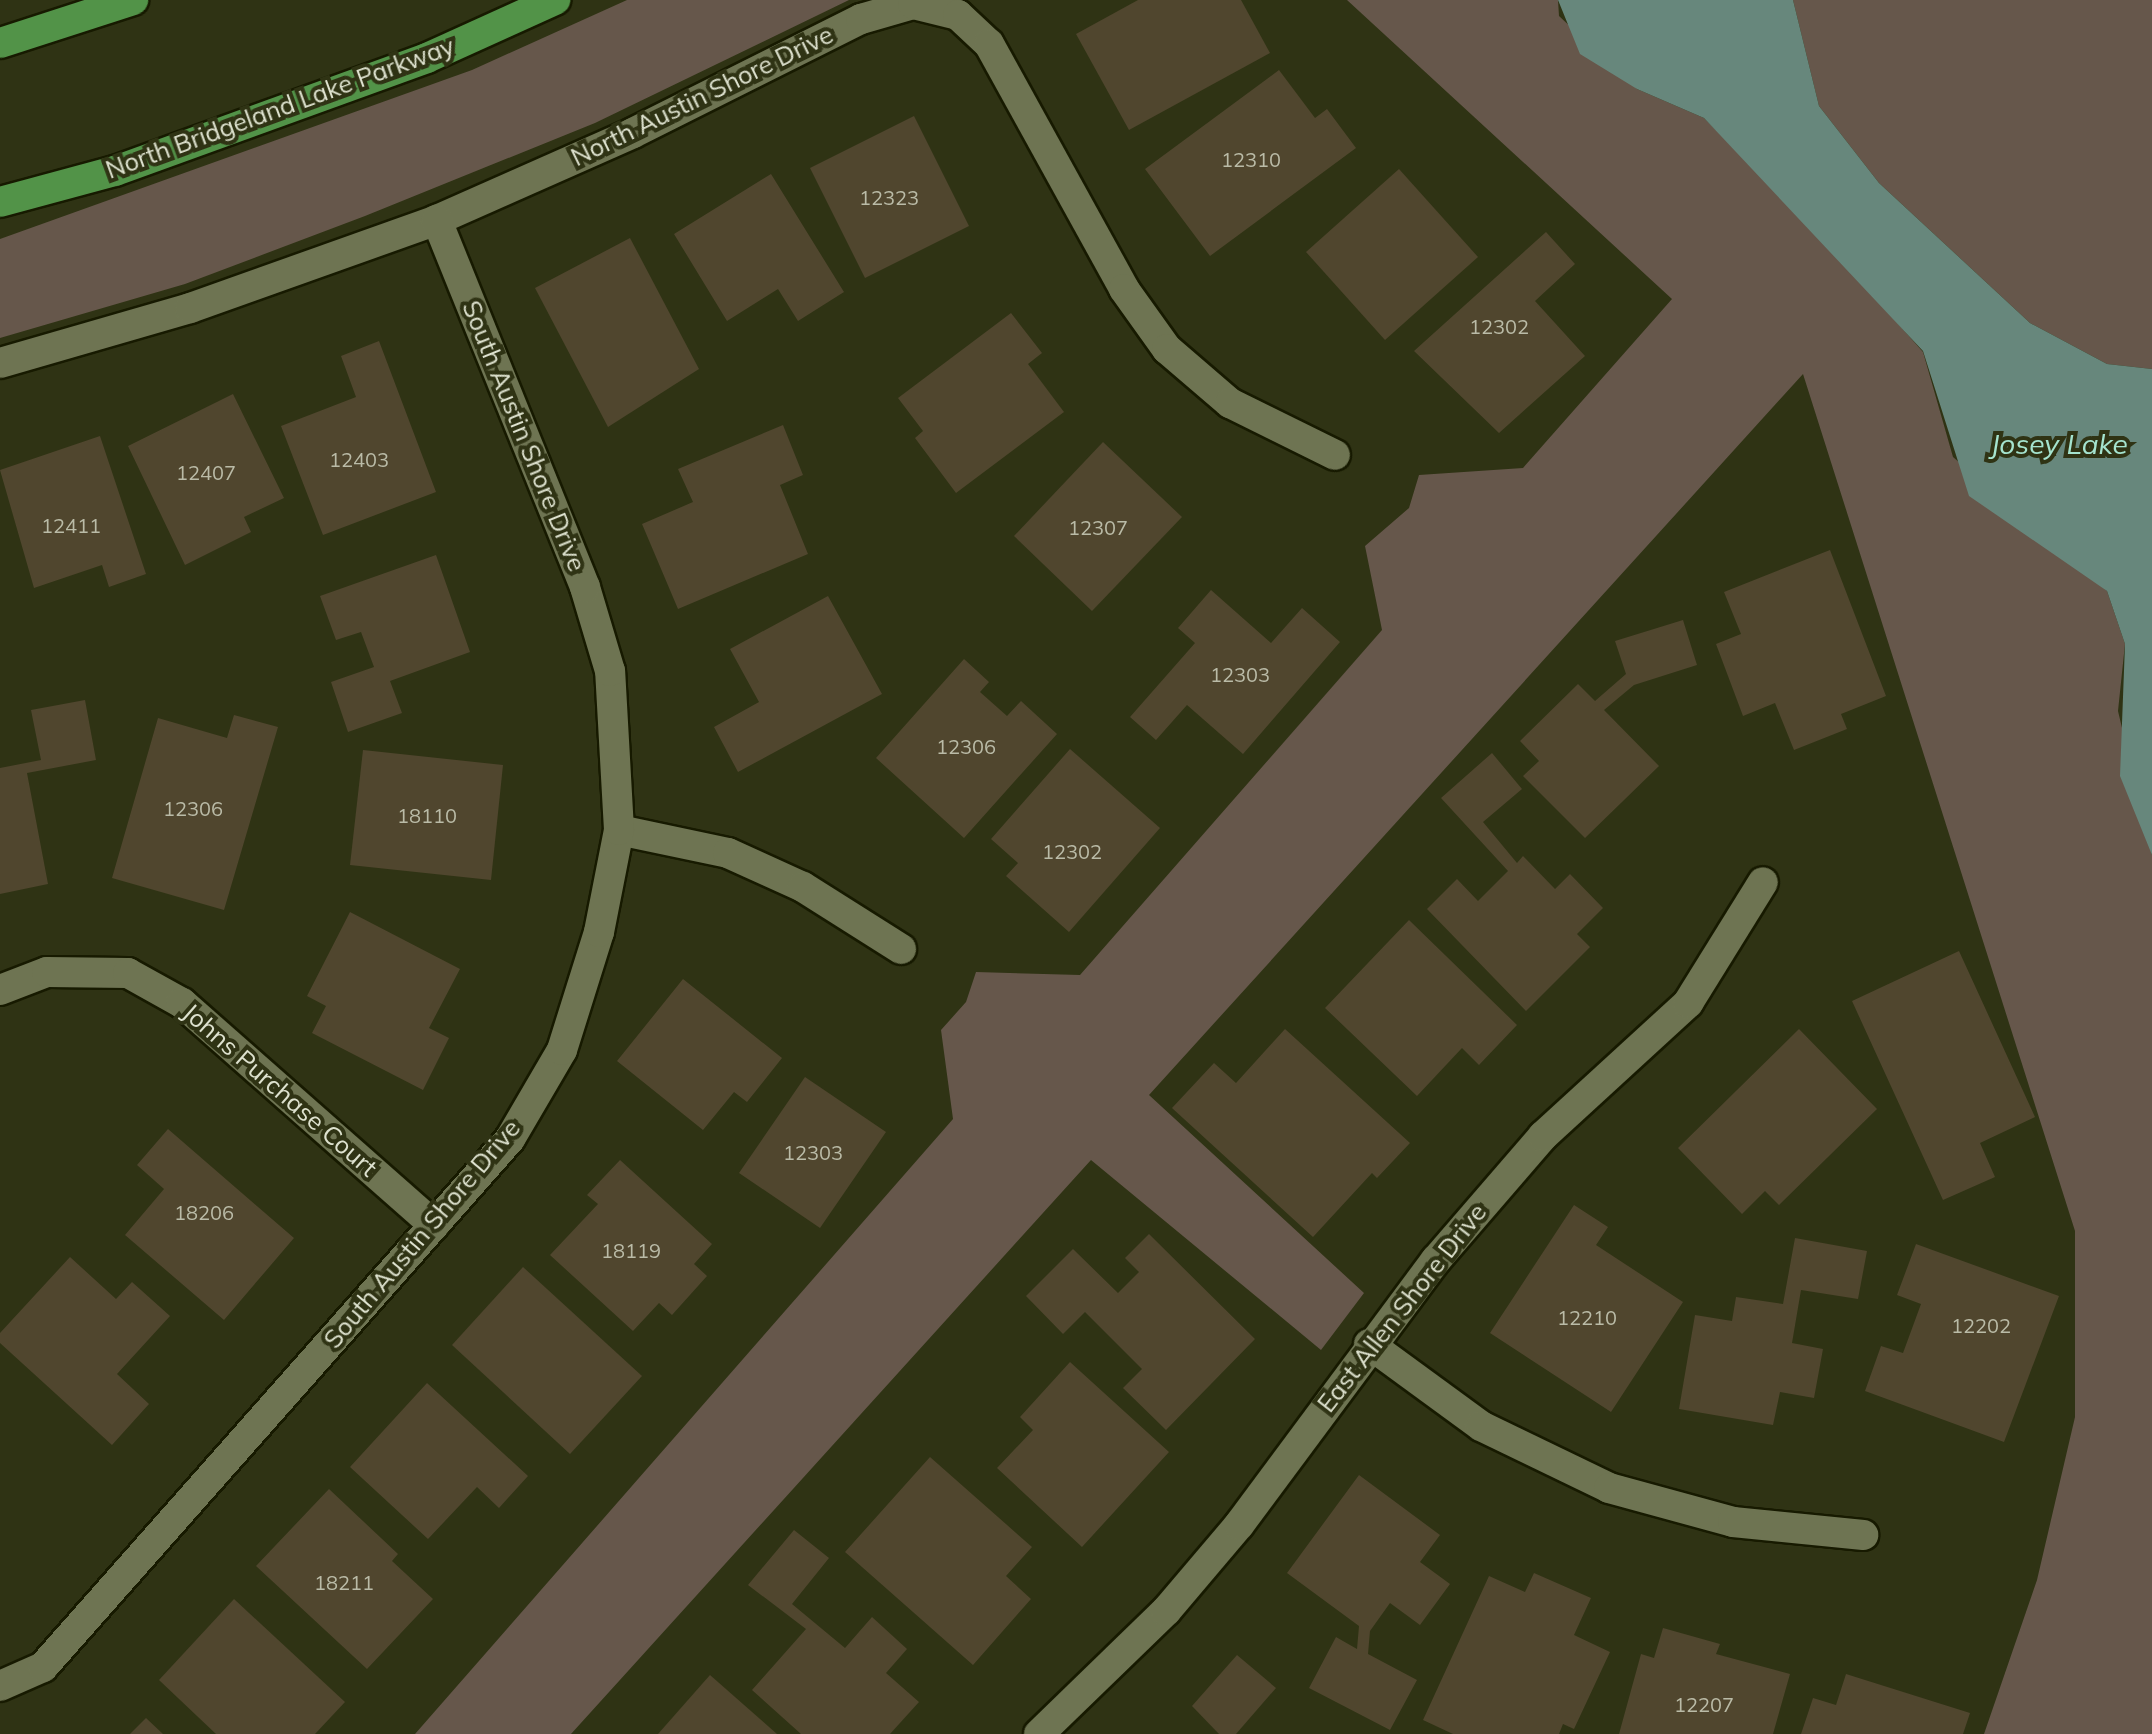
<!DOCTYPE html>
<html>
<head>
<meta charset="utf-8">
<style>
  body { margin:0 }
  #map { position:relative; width:2152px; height:1734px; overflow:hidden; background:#2f3314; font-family:Mulish,sans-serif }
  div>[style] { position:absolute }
  .green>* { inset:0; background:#66574b }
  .water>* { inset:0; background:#67877c }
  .building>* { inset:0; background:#50462e }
  .roads { filter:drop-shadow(2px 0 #171a00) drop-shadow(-2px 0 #171a00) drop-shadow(0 2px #171a00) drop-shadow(0 -2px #171a00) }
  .minor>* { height:30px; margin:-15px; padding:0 15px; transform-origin:15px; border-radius:15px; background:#6e7452 }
  .major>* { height:30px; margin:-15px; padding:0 15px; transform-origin:15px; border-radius:15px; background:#529348 }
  span { translate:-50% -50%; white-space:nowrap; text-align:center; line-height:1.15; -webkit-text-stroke:8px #2f3314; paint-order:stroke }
  .number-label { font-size:20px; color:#babba7 }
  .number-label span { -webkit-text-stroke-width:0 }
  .street-label { font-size:25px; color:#dee2cf }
  .water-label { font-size:28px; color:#a5e4cf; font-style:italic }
</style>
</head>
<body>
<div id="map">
  <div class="green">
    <i style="clip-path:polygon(627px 0,849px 0,595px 123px,365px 216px,185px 284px,0 338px,0 239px,472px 70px)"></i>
    <i style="clip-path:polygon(1347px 0,1558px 0,1559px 16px,1637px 89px,1704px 118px,1825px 241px,1923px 352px,1953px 457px,2107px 591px,2125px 644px,2118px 711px,2152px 855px,2152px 1734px,1984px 1734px,2037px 1580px,2075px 1417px,2075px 1231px,1803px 374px,1149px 1095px,1364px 1293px,1321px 1350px,1091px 1160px,571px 1734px,415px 1734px,953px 1119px,941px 1030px,966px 1002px,976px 972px,1080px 975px,1382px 630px,1365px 546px,1409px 508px,1419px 475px,1523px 468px,1672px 299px)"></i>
    <i style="clip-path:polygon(1793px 0,2152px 0,2152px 369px,2107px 364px,2030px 323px,1879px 183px,1819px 106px)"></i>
  </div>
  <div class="water">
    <i style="clip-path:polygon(1558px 0,1793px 0,1819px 106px,1879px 183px,2030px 323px,2107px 364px,2152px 369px,2152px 855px,2120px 776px,2125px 644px,2107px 591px,1969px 496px,1923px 351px,1704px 118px,1637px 89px,1580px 54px)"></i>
  </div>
  <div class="building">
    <i style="clip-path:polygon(1138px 0,1241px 0,1270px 53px,1129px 130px,1076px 34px)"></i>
    <i style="clip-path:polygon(1279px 70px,1315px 118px,1327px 109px,1356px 148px,1210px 256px,1145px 169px)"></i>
    <i style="clip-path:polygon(914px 116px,969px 226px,865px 278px,810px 168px)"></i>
    <i style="clip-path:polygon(1399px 169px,1478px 257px,1385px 340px,1306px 252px)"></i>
    <i style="clip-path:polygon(771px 174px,844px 292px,798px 321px,778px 289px,727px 321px,674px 234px)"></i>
    <i style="clip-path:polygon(1546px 232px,1575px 264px,1535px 301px,1585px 356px,1499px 433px,1414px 351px)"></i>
    <i style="clip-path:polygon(630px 238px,699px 369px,608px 427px,535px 288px)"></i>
    <i style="clip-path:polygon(1011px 313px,1042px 353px,1028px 364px,1064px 412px,956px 493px,915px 438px,923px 431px,898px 398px)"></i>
    <i style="clip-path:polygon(379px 341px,436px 492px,323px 535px,281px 426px,356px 397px,341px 356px)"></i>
    <i style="clip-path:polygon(233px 394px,284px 498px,244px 517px,251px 532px,185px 565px,128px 446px)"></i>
    <i style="clip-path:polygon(783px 425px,803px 475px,780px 485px,808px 554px,678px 609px,642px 524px,693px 502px,678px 469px)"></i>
    <i style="clip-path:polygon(100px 436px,146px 574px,109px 587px,102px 565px,34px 588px,0 470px)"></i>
    <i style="clip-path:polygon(1103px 442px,1182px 517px,1092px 611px,1014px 536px)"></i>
    <i style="clip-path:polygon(1830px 550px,1886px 696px,1841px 714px,1847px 729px,1794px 750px,1775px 703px,1743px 716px,1716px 644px,1741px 634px,1724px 592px)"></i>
    <i style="clip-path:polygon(436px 555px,470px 652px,390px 681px,402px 713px,348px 732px,331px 682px,374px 667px,361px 632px,336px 640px,320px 596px)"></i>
    <i style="clip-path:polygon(1211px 590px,1271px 643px,1302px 608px,1340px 642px,1243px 754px,1187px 705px,1156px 740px,1130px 717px,1195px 643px,1178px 628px)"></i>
    <i style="clip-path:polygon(828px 596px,882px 694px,738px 772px,714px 727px,759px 702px,730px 649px)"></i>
    <i style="clip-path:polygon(1683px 620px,1697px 665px,1634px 685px,1604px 710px,1659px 766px,1585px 838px,1523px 776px,1539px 761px,1520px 741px,1578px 684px,1595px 701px,1626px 674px,1615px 641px)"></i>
    <i style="clip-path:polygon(964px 659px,989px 682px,980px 692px,1007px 716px,1021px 701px,1057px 734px,964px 838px,876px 758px)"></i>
    <i style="clip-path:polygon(85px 700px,96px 760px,27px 773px,48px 884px,0 894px,0 768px,41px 760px,31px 710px)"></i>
    <i style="clip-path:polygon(234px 715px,278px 727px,224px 910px,112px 878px,158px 718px,227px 738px)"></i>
    <i style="clip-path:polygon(1070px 749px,1160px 828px,1069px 932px,1006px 876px,1018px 863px,991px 839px)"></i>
    <i style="clip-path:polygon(363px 750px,503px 765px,491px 880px,350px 865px)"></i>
    <i style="clip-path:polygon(1492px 753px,1522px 789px,1483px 822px,1517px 863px,1523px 856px,1555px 889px,1570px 874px,1603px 908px,1577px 934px,1590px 947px,1526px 1011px,1427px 909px,1457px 879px,1478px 901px,1508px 871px,1441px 798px)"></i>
    <i style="clip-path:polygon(350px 912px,460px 969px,429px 1028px,449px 1038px,423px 1090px,312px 1033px,326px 1006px,307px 996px)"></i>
    <i style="clip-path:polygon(1409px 920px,1517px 1025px,1479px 1065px,1462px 1048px,1417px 1096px,1325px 1008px)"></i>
    <i style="clip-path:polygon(1959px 951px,2035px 1117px,1980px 1143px,1995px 1177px,1943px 1200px,1852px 1001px)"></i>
    <i style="clip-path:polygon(683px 979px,782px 1058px,747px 1102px,734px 1092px,703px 1130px,617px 1061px)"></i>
    <i style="clip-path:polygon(1285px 1029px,1410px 1143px,1377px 1178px,1372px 1173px,1313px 1237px,1172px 1108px,1214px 1063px,1236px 1083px)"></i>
    <i style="clip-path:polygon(1799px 1029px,1877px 1109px,1779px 1205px,1765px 1191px,1742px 1214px,1678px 1148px)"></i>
    <i style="clip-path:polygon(805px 1077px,886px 1132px,820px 1228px,739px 1173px)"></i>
    <i style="clip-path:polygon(168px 1129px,294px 1238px,224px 1320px,125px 1235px,164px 1189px,137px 1165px)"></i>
    <i style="clip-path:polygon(620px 1160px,712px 1244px,694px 1264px,707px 1276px,672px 1315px,659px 1303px,633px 1331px,550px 1255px,598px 1204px,587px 1195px)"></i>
    <i style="clip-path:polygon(1574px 1205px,1608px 1227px,1596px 1245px,1683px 1302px,1611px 1412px,1490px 1333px)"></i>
    <i style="clip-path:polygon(1149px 1234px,1255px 1339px,1166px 1430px,1123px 1388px,1142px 1369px,1085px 1312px,1063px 1334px,1026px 1296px,1073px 1249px,1118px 1293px,1139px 1272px,1125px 1258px)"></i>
    <i style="clip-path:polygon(1795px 1238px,1867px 1251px,1858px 1299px,1801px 1290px,1792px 1343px,1823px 1349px,1814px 1398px,1780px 1392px,1773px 1425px,1679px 1409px,1695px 1315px,1732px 1321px,1736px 1297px,1783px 1304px)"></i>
    <i style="clip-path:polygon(1916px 1244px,2059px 1296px,2004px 1442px,1865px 1391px,1881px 1346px,1903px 1353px,1921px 1304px,1897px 1295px)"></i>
    <i style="clip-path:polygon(70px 1257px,116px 1299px,132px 1282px,170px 1316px,117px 1374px,149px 1404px,112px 1445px,0 1343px,0 1333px)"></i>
    <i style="clip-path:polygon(523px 1267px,642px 1376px,570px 1454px,452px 1345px)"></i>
    <i style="clip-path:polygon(1070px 1362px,1169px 1452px,1082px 1547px,997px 1468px,1033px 1430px,1020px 1417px)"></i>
    <i style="clip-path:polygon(427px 1383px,528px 1476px,499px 1508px,477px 1487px,428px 1539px,350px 1467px)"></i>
    <i style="clip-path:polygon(930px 1457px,1032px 1547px,1006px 1576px,1031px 1599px,973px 1665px,845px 1552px)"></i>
    <i style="clip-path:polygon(1359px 1475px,1440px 1535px,1420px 1562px,1450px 1584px,1420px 1625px,1390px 1603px,1370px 1631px,1368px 1654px,1417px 1680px,1390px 1730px,1309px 1688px,1336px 1637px,1357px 1649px,1359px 1626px,1287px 1573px)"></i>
    <i style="clip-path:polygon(329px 1489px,398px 1554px,392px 1561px,433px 1599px,367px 1669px,256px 1566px)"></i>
    <i style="clip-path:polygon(794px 1530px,829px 1558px,792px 1604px,845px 1648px,872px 1617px,907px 1649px,886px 1673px,919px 1702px,890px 1734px,801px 1734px,752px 1690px,806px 1629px,748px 1585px)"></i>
    <i style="clip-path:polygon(1534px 1573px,1591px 1598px,1574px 1635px,1610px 1652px,1574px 1729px,1563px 1724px,1559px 1734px,1453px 1734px,1423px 1720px,1489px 1576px,1525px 1592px)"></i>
    <i style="clip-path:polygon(234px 1599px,345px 1702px,315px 1734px,216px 1734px,159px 1680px)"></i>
    <i style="clip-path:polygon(1663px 1628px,1720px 1644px,1716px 1654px,1790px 1674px,1773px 1734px,1619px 1734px,1641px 1654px,1654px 1658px)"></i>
    <i style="clip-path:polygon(1237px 1655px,1276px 1688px,1236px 1734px,1219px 1734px,1192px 1706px)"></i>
    <i style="clip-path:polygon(1846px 1674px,1970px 1713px,1963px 1734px,1801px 1734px,1813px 1698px,1836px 1705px)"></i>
    <i style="clip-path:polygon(710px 1675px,777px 1734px,658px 1734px)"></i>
    <i style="clip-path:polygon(146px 1718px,163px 1734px,130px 1734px)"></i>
  </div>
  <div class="roads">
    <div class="minor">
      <i style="left:0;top:363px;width:198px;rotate:-16.1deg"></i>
      <i style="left:190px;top:308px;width:262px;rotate:-19.6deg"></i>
      <i style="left:437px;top:220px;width:214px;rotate:-23.9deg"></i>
      <i style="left:633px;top:133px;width:255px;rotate:-26.6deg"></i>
      <i style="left:861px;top:19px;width:54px;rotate:-16.1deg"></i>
      <i style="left:913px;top:4px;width:46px;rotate:13.7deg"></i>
      <i style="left:958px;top:15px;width:42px;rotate:43.1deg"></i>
      <i style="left:989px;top:44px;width:280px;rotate:61.1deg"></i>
      <i style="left:1124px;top:289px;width:74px;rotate:54.4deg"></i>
      <i style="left:1167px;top:349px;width:83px;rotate:40.6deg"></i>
      <i style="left:1230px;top:403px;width:117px;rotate:26.3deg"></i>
      <i style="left:619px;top:830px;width:111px;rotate:11.9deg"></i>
      <i style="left:728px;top:853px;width:82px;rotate:24.4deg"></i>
      <i style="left:803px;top:887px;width:116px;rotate:32.3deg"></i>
      <i style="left:0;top:990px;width:50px;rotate:-21deg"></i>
      <i style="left:47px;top:972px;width:81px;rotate:0.7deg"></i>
      <i style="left:128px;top:973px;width:62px;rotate:29.1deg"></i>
      <i style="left:182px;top:1003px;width:336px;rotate:41.4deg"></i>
      <i style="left:1369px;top:1344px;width:139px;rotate:36.2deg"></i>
      <i style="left:1481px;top:1426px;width:142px;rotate:25.8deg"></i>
      <i style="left:1609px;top:1488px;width:129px;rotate:15.3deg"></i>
      <i style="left:1733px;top:1522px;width:131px;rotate:5.7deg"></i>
      <i style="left:0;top:1686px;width:47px;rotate:-23.8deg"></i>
      <i style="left:43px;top:1667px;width:705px;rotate:-48.51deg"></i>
      <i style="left:510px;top:1139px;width:103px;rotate:-59.7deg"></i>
      <i style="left:562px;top:1050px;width:124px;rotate:-72.6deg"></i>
      <i style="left:599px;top:932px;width:104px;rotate:-78.9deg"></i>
      <i style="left:619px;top:830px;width:159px;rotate:-93.2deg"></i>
      <i style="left:610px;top:671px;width:88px;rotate:-106.6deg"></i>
      <i style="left:585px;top:587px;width:396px;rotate:-112deg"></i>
      <i style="left:1039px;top:1734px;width:177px;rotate:-44.1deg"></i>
      <i style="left:1166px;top:1611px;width:113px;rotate:-49.7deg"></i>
      <i style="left:1239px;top:1525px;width:330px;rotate:-53.4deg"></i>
      <i style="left:1436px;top:1260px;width:164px;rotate:-49.2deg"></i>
      <i style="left:1543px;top:1136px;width:197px;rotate:-42.5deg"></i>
      <i style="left:1688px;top:1003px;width:142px;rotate:-58.2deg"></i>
    </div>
    <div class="major">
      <i style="left:0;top:43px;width:140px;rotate:-17.9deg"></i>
      <i style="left:0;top:202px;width:119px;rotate:-15.1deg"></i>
      <i style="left:115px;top:171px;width:332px;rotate:-19.9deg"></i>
      <i style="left:427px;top:58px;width:141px;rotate:-24.4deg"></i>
    </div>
  </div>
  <div class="number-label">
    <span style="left:1251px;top:159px">12310</span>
    <span style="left:889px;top:197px">12323</span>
    <span style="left:1499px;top:326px">12302</span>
    <span style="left:359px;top:459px">12403</span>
    <span style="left:206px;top:472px">12407</span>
    <span style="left:71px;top:525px">12411</span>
    <span style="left:1098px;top:527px">12307</span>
    <span style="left:1240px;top:674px">12303</span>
    <span style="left:966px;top:746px">12306</span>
    <span style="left:193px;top:808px">12306</span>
    <span style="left:427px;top:815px">18110</span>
    <span style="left:1072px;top:851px">12302</span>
    <span style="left:813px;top:1152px">12303</span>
    <span style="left:204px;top:1212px">18206</span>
    <span style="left:631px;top:1250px">18119</span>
    <span style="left:1587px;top:1317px">12210</span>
    <span style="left:1981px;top:1325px">12202</span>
    <span style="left:344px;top:1582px">18211</span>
    <span style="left:1704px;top:1704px">12207</span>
  </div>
  <div class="street-label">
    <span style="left:702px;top:96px;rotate:-26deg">North Austin Shore Drive</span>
    <span style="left:280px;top:108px;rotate:-20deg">North Bridgeland Lake Parkway</span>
    <span style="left:524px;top:436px;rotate:68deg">South Austin Shore Drive</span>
    <span style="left:280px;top:1090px;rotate:41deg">Johns Purchase Court</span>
    <span style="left:422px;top:1234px;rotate:-50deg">South Austin Shore Drive</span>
    <span style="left:1402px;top:1308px;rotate:-52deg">East Allen Shore Drive</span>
  </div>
  <div class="water-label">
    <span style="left:2059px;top:444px">Josey Lake</span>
  </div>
</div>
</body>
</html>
